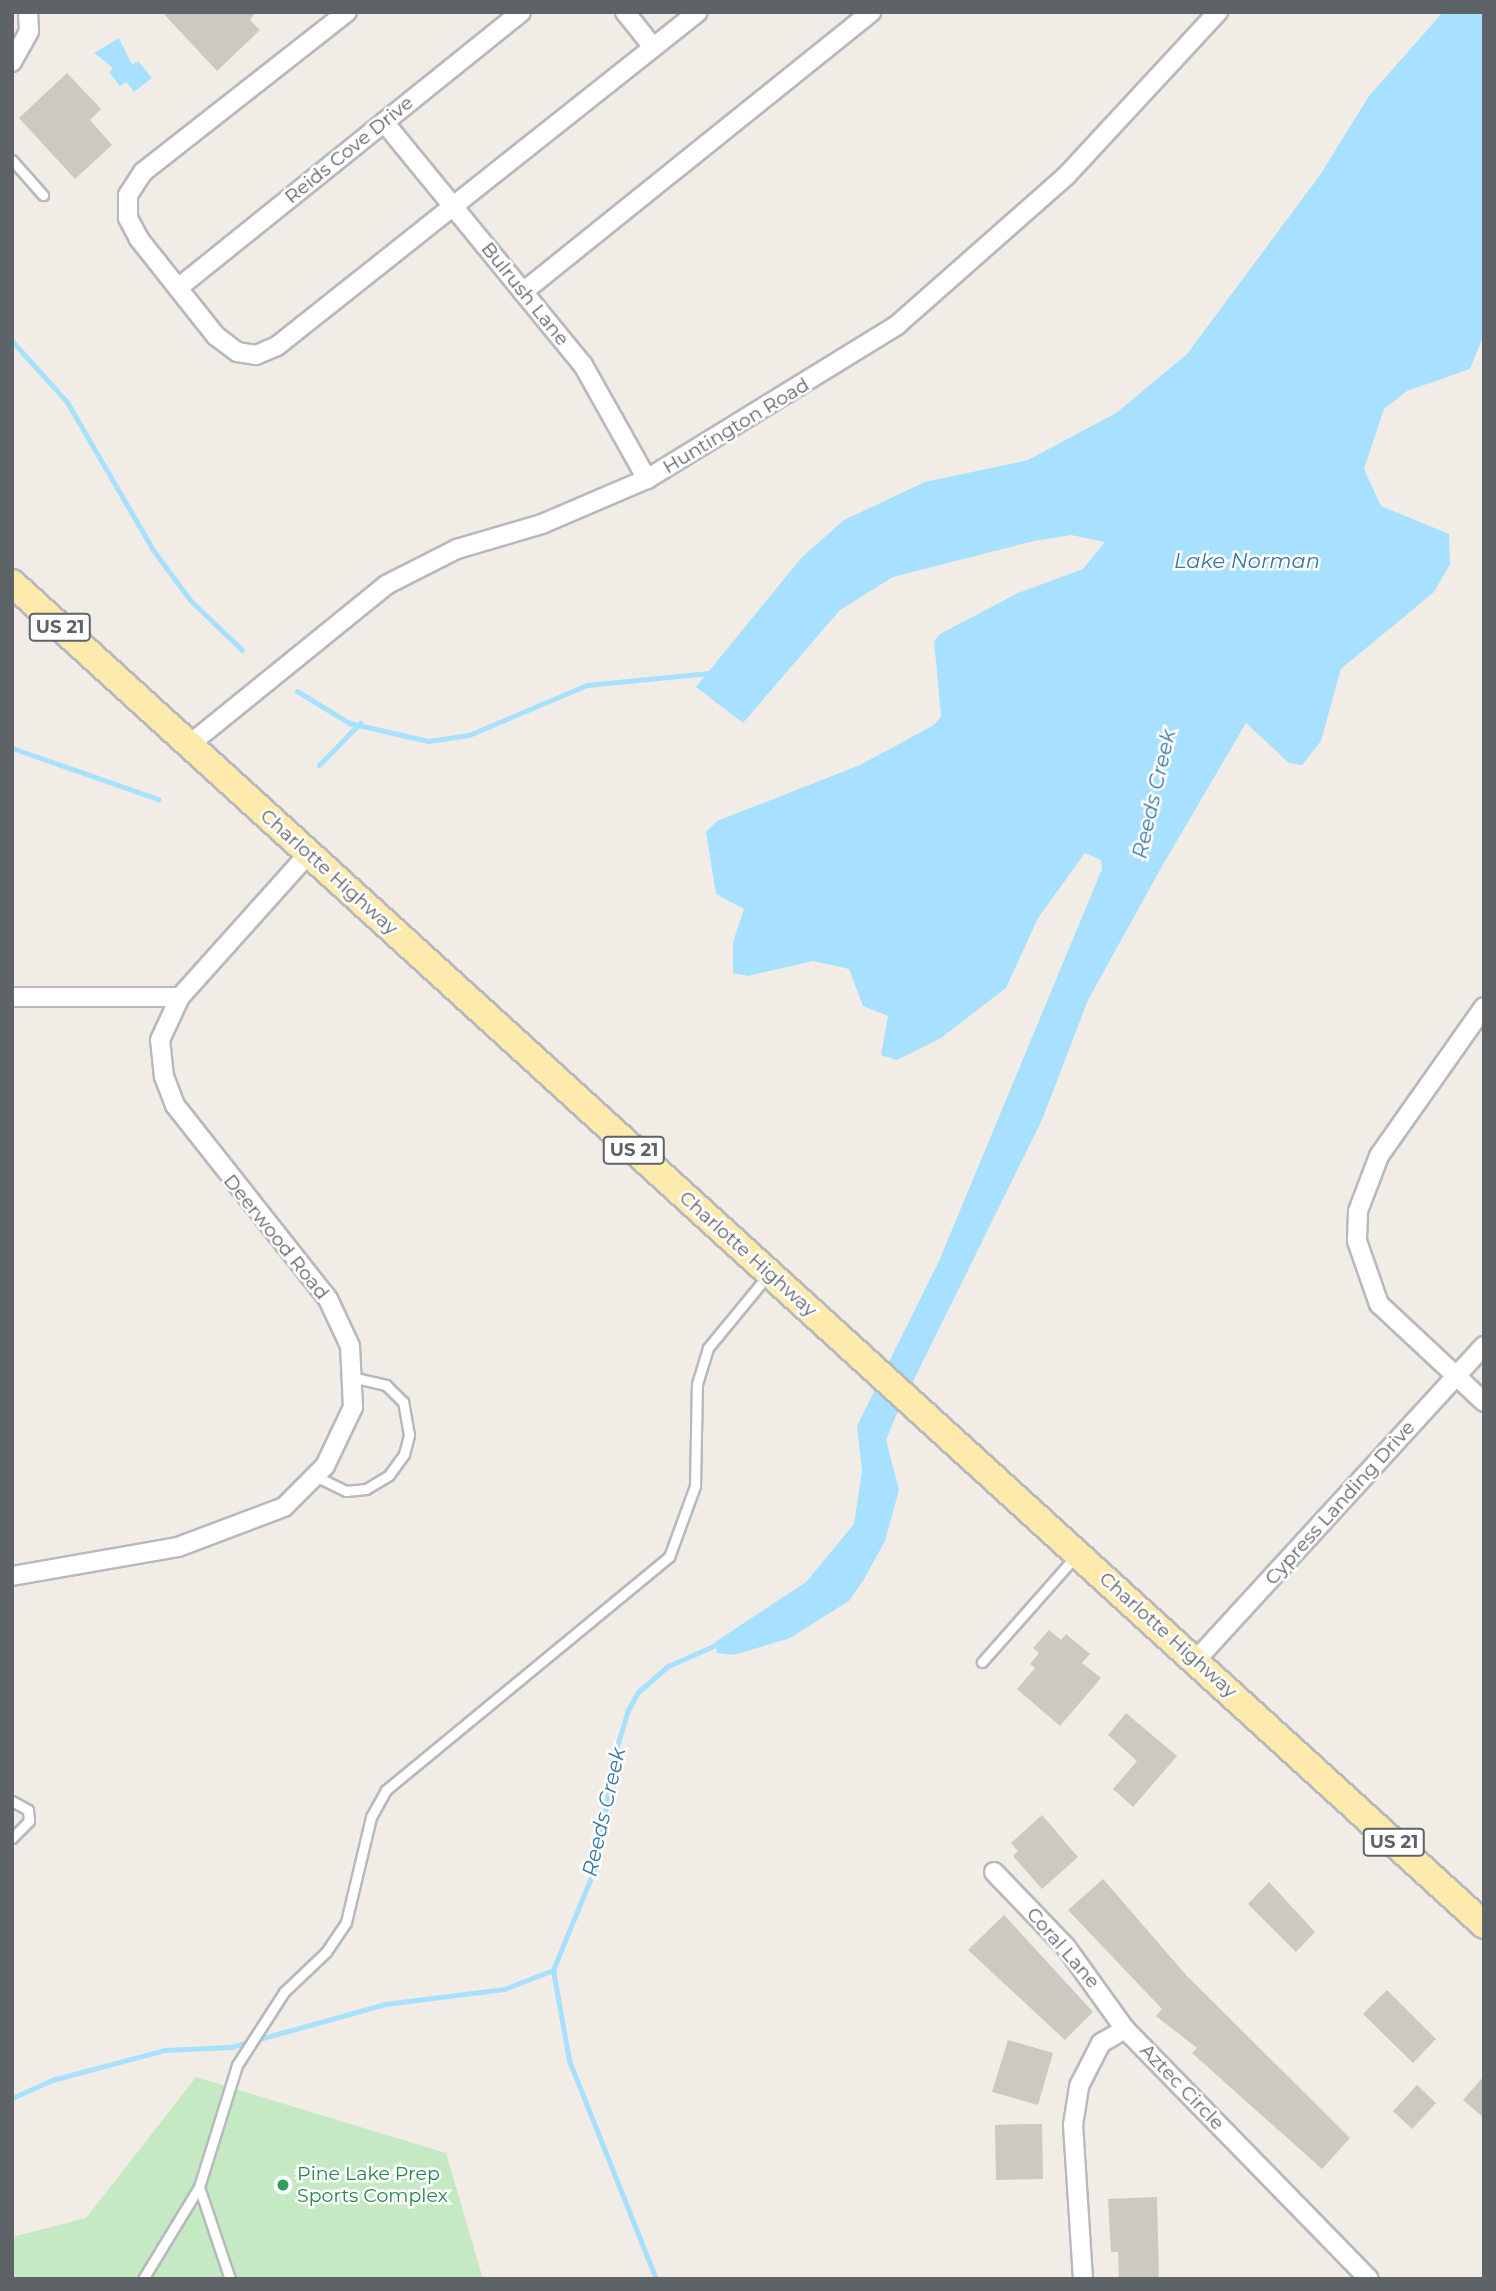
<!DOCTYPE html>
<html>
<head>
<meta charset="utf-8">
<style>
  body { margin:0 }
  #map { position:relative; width:1496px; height:2291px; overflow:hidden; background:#f1ede6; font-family:Montserrat,sans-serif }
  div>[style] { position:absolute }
  .green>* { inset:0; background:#c5e9c2 }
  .water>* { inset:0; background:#a8e1ff }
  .stream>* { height:5px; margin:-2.5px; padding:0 2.5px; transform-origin:2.5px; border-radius:2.5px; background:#a8e1ff }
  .building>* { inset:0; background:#ccc8c2 }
  .roads { filter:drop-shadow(2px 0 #b7b9bd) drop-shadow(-2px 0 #b7b9bd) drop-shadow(0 2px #b7b9bd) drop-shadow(0 -2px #b7b9bd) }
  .lane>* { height:9px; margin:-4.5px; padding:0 4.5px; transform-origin:4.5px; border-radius:4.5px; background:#fff }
  .street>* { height:18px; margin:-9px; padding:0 9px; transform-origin:9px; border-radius:9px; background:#fff }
  .primary>* { height:26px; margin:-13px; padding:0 13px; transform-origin:13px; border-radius:13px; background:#ffeaad }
  .dots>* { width:19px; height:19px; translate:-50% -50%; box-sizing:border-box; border:4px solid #fff; border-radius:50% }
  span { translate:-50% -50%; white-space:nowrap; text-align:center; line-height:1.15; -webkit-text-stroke:5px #fff; paint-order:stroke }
  .shield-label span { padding:2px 5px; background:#fff; border:2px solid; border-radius:5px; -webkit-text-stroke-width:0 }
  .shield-label { font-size:18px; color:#5e6367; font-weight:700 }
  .street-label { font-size:19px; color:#5e6367 }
  .leisure-label { font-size:19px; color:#27864d }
  .left { translate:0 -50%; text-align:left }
  .water-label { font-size:21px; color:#3977a5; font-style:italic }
  .frame { position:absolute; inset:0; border:14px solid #5e6367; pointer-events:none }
</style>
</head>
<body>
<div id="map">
  <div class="green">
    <i style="clip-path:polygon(196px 2077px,446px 2153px,483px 2279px,12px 2279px,12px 2237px,86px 2218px)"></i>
  </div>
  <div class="water">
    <i style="clip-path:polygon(1443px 12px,1484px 12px,1484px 334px,1470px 369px,1407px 391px,1384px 409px,1364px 469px,1381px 506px,1449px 534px,1450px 564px,1434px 592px,1341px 669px,1321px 741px,1302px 765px,1289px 763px,1246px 723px,1161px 868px,1088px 1000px,1042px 1120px,895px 1418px,886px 1440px,899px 1490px,885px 1541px,864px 1579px,849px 1601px,790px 1638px,734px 1655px,717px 1653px,715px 1642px,806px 1582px,854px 1524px,862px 1471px,857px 1426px,939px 1261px,1102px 869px,1101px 860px,1085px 853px,1038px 918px,1006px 988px,941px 1038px,897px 1060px,881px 1055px,888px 1016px,863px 1006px,849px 969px,813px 961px,748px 976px,733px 973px,733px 942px,744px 909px,716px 894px,706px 832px,717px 821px,860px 765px,934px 725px,941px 716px,934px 641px,940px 634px,1018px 593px,1083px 569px,1105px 542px,1071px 535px,1034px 541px,893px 577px,840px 610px,743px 723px,696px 687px,802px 557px,844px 520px,925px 482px,1028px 460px,1116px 413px,1187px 354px,1320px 175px,1369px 96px)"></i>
    <i style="clip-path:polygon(119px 38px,132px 65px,138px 61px,152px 78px,134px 92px,126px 82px,120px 86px,109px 72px,113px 68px,94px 53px)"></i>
  </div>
  <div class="stream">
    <i style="left:12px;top:341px;width:82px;rotate:48deg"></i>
    <i style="left:67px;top:402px;width:171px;rotate:59.8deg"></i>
    <i style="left:153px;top:550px;width:62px;rotate:53.5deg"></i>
    <i style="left:190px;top:600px;width:72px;rotate:43.9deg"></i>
    <i style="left:297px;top:691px;width:61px;rotate:31.6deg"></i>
    <i style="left:349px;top:723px;width:81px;rotate:12.8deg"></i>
    <i style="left:428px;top:741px;width:41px;rotate:-8.3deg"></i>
    <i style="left:469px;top:735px;width:128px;rotate:-23deg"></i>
    <i style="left:587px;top:685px;width:123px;rotate:-5.6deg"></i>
    <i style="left:12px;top:748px;width:155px;rotate:19.3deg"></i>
    <i style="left:319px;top:765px;width:59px;rotate:-45.7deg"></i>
    <i style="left:12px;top:2098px;width:44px;rotate:-24.2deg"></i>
    <i style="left:52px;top:2080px;width:117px;rotate:-14.9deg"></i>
    <i style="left:165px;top:2050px;width:66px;rotate:-2.6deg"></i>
    <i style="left:231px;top:2047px;width:160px;rotate:-15.6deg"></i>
    <i style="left:385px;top:2004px;width:120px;rotate:-7.2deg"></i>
    <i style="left:504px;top:1989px;width:53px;rotate:-21.2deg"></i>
    <i style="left:656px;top:2279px;width:236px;rotate:-111.7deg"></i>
    <i style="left:569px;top:2060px;width:91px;rotate:-100.1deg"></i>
    <i style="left:553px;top:1970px;width:113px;rotate:-67.7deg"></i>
    <i style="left:596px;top:1865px;width:110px;rotate:-80.6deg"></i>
    <i style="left:614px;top:1756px;width:48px;rotate:-73.1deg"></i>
    <i style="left:628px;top:1710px;width:21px;rotate:-61deg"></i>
    <i style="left:638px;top:1692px;width:40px;rotate:-41deg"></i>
    <i style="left:668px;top:1666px;width:55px;rotate:-23.7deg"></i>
  </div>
  <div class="building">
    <i style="clip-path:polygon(162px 12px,255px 12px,250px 20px,260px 30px,217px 71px)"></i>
    <i style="clip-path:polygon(67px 73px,101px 109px,90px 120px,112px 145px,75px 179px,19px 118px)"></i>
    <i style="clip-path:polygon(1049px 1630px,1061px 1640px,1066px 1634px,1090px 1654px,1082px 1663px,1101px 1678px,1060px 1726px,1017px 1689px,1035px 1668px,1030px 1664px,1039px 1653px,1033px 1648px)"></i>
    <i style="clip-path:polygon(1126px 1713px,1177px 1756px,1133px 1807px,1113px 1789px,1137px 1761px,1108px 1735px)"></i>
    <i style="clip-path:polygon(1042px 1815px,1078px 1857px,1042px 1889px,1013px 1856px,1018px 1851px,1011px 1843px)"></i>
    <i style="clip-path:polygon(1103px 1879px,1187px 1976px,1350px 2138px,1322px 2169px,1192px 2053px,1197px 2048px,1156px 2016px,1162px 2009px,1068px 1910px)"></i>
    <i style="clip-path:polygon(1269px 1882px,1315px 1932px,1296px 1952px,1248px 1904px)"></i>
    <i style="clip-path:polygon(1004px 1915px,1093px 2012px,1065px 2040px,968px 1950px)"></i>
    <i style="clip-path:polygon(1387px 1990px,1436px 2039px,1413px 2063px,1363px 2014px)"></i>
    <i style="clip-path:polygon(1008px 2040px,1053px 2053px,1038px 2105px,992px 2092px)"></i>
    <i style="clip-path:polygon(1484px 2076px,1484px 2118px,1463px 2100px)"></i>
    <i style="clip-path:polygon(1417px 2085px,1436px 2103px,1412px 2129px,1393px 2111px)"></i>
    <i style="clip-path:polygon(1026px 2124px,1042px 2124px,1043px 2179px,996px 2180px,995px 2125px)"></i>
    <i style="clip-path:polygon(1157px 2197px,1159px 2279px,1119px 2279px,1118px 2252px,1111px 2252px,1108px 2199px)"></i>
  </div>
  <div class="roads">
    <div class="lane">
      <i style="left:12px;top:160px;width:47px;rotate:48.5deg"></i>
      <i style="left:315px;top:1476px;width:34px;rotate:26deg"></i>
      <i style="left:346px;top:1491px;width:20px;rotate:-6deg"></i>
      <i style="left:366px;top:1489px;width:27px;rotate:-31deg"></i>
      <i style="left:389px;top:1475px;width:26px;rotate:-54deg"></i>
      <i style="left:404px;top:1454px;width:20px;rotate:-75deg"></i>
      <i style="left:409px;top:1435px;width:34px;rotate:-100deg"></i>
      <i style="left:403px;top:1402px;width:24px;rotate:-135deg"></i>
      <i style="left:386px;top:1385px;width:35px;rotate:-167deg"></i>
      <i style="left:982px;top:1662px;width:140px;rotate:-48.5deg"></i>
      <i style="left:12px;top:1801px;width:18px;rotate:29deg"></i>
      <i style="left:28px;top:1810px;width:11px;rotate:85deg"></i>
      <i style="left:29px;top:1821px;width:24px;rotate:135deg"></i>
      <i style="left:143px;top:2279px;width:108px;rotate:-58.7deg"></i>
      <i style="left:230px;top:2279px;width:97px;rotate:-108.6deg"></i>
      <i style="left:199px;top:2187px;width:128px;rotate:-72.7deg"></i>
      <i style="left:237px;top:2065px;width:87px;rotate:-57.2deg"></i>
      <i style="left:284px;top:1992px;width:58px;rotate:-43.6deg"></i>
      <i style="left:326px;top:1952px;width:36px;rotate:-56deg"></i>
      <i style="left:346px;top:1922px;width:108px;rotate:-76.6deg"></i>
      <i style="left:371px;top:1817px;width:31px;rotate:-61deg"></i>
      <i style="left:386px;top:1790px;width:367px;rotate:-39.5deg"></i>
      <i style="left:669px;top:1557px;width:76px;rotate:-69.9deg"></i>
      <i style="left:695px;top:1486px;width:102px;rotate:-88.9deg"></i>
      <i style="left:697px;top:1384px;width:38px;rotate:-73deg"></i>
      <i style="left:708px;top:1348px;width:94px;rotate:-50.6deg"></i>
    </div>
    <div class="street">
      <i style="left:347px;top:12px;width:259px;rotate:141.9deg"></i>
      <i style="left:143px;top:172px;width:27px;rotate:123deg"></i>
      <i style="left:128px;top:195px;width:23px;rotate:90deg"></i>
      <i style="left:128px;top:218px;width:24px;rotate:62deg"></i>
      <i style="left:139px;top:239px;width:124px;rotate:51.6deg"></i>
      <i style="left:216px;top:336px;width:26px;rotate:37deg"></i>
      <i style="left:237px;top:352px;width:19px;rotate:9deg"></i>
      <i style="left:256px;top:355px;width:23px;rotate:-23deg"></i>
      <i style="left:277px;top:346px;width:537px;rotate:-38.43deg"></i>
      <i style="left:625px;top:12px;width:45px;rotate:51.3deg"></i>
      <i style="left:12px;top:62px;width:35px;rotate:-61deg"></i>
      <i style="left:29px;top:31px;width:19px;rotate:-93deg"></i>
      <i style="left:384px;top:122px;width:314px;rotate:50.7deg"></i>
      <i style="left:583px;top:365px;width:131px;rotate:60.7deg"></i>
      <i style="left:178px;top:288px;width:440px;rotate:-38.8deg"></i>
      <i style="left:523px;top:292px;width:447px;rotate:-38.8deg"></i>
      <i style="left:190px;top:744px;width:252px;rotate:-39deg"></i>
      <i style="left:386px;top:585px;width:80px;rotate:-26.9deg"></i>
      <i style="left:457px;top:549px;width:89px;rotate:-16.4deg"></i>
      <i style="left:542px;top:524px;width:114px;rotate:-23.2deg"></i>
      <i style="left:647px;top:479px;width:294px;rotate:-31.6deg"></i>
      <i style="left:897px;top:325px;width:225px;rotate:-41.4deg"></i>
      <i style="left:1066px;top:176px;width:224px;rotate:-47.2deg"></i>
      <i style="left:12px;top:997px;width:168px"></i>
      <i style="left:1484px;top:1007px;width:182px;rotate:125.2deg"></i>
      <i style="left:1379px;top:1156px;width:59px;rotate:110.9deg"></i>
      <i style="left:1358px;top:1211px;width:30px;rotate:92deg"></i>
      <i style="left:1357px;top:1241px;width:67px;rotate:70.8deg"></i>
      <i style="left:1379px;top:1304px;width:144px;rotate:43deg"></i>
      <i style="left:12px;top:1576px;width:169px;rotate:-9.9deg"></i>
      <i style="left:178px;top:1547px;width:113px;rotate:-20.7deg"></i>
      <i style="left:284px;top:1507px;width:58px;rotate:-45deg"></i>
      <i style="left:325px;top:1466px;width:65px;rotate:-64.6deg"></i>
      <i style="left:353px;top:1407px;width:61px;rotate:-92.8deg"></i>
      <i style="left:350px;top:1346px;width:52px;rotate:-115.1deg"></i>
      <i style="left:328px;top:1299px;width:247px;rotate:-128.3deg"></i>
      <i style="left:175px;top:1105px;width:30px;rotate:-111deg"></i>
      <i style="left:164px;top:1077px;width:37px;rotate:-96deg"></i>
      <i style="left:160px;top:1040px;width:47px;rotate:-65.1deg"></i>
      <i style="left:180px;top:997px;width:193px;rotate:-48.1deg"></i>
      <i style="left:1196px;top:1660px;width:426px;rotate:-47.5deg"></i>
      <i style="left:994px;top:1872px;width:104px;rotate:46.2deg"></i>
      <i style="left:1066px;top:1947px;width:101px;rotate:54.3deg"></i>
      <i style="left:1083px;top:2279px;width:154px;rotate:-93.7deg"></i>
      <i style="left:1073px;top:2125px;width:39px;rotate:-81deg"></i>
      <i style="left:1079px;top:2086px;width:48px;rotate:-62.9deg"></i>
      <i style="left:1101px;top:2043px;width:28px;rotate:-30deg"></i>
      <i style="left:1125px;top:2029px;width:349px;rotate:45.7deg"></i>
    </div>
    <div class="primary">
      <i style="left:12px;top:583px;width:1992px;rotate:42.35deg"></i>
    </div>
  </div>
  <div class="dots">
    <i style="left:283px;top:2185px;background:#2e9e5b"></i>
  </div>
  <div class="shield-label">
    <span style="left:60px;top:627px">US 21</span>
    <span style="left:634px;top:1150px">US 21</span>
    <span style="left:1394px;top:1842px">US 21</span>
  </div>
  <div class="street-label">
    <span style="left:349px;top:150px;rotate:-39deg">Reids Cove Drive</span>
    <span style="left:525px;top:294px;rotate:51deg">Bulrush Lane</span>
    <span style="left:736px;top:426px;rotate:-31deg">Huntington Road</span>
    <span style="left:329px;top:872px;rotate:42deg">Charlotte Highway</span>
    <span style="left:276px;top:1237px;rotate:51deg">Deerwood Road</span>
    <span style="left:748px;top:1254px;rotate:42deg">Charlotte Highway</span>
    <span style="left:1340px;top:1503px;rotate:-48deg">Cypress Landing Drive</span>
    <span style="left:1168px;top:1635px;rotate:42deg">Charlotte Highway</span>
    <span style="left:1063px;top:1948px;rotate:49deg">Coral Lane</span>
    <span style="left:1182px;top:2087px;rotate:46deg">Aztec Circle</span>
  </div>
  <div class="leisure-label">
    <span class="left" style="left:297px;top:2185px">Pine Lake Prep<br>Sports Complex</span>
  </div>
  <div class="water-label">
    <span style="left:1247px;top:561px">Lake Norman</span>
    <span style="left:1154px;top:794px;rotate:-77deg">Reeds Creek</span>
    <span style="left:604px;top:1812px;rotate:-77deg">Reeds Creek</span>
  </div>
  <div class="frame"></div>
</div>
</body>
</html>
